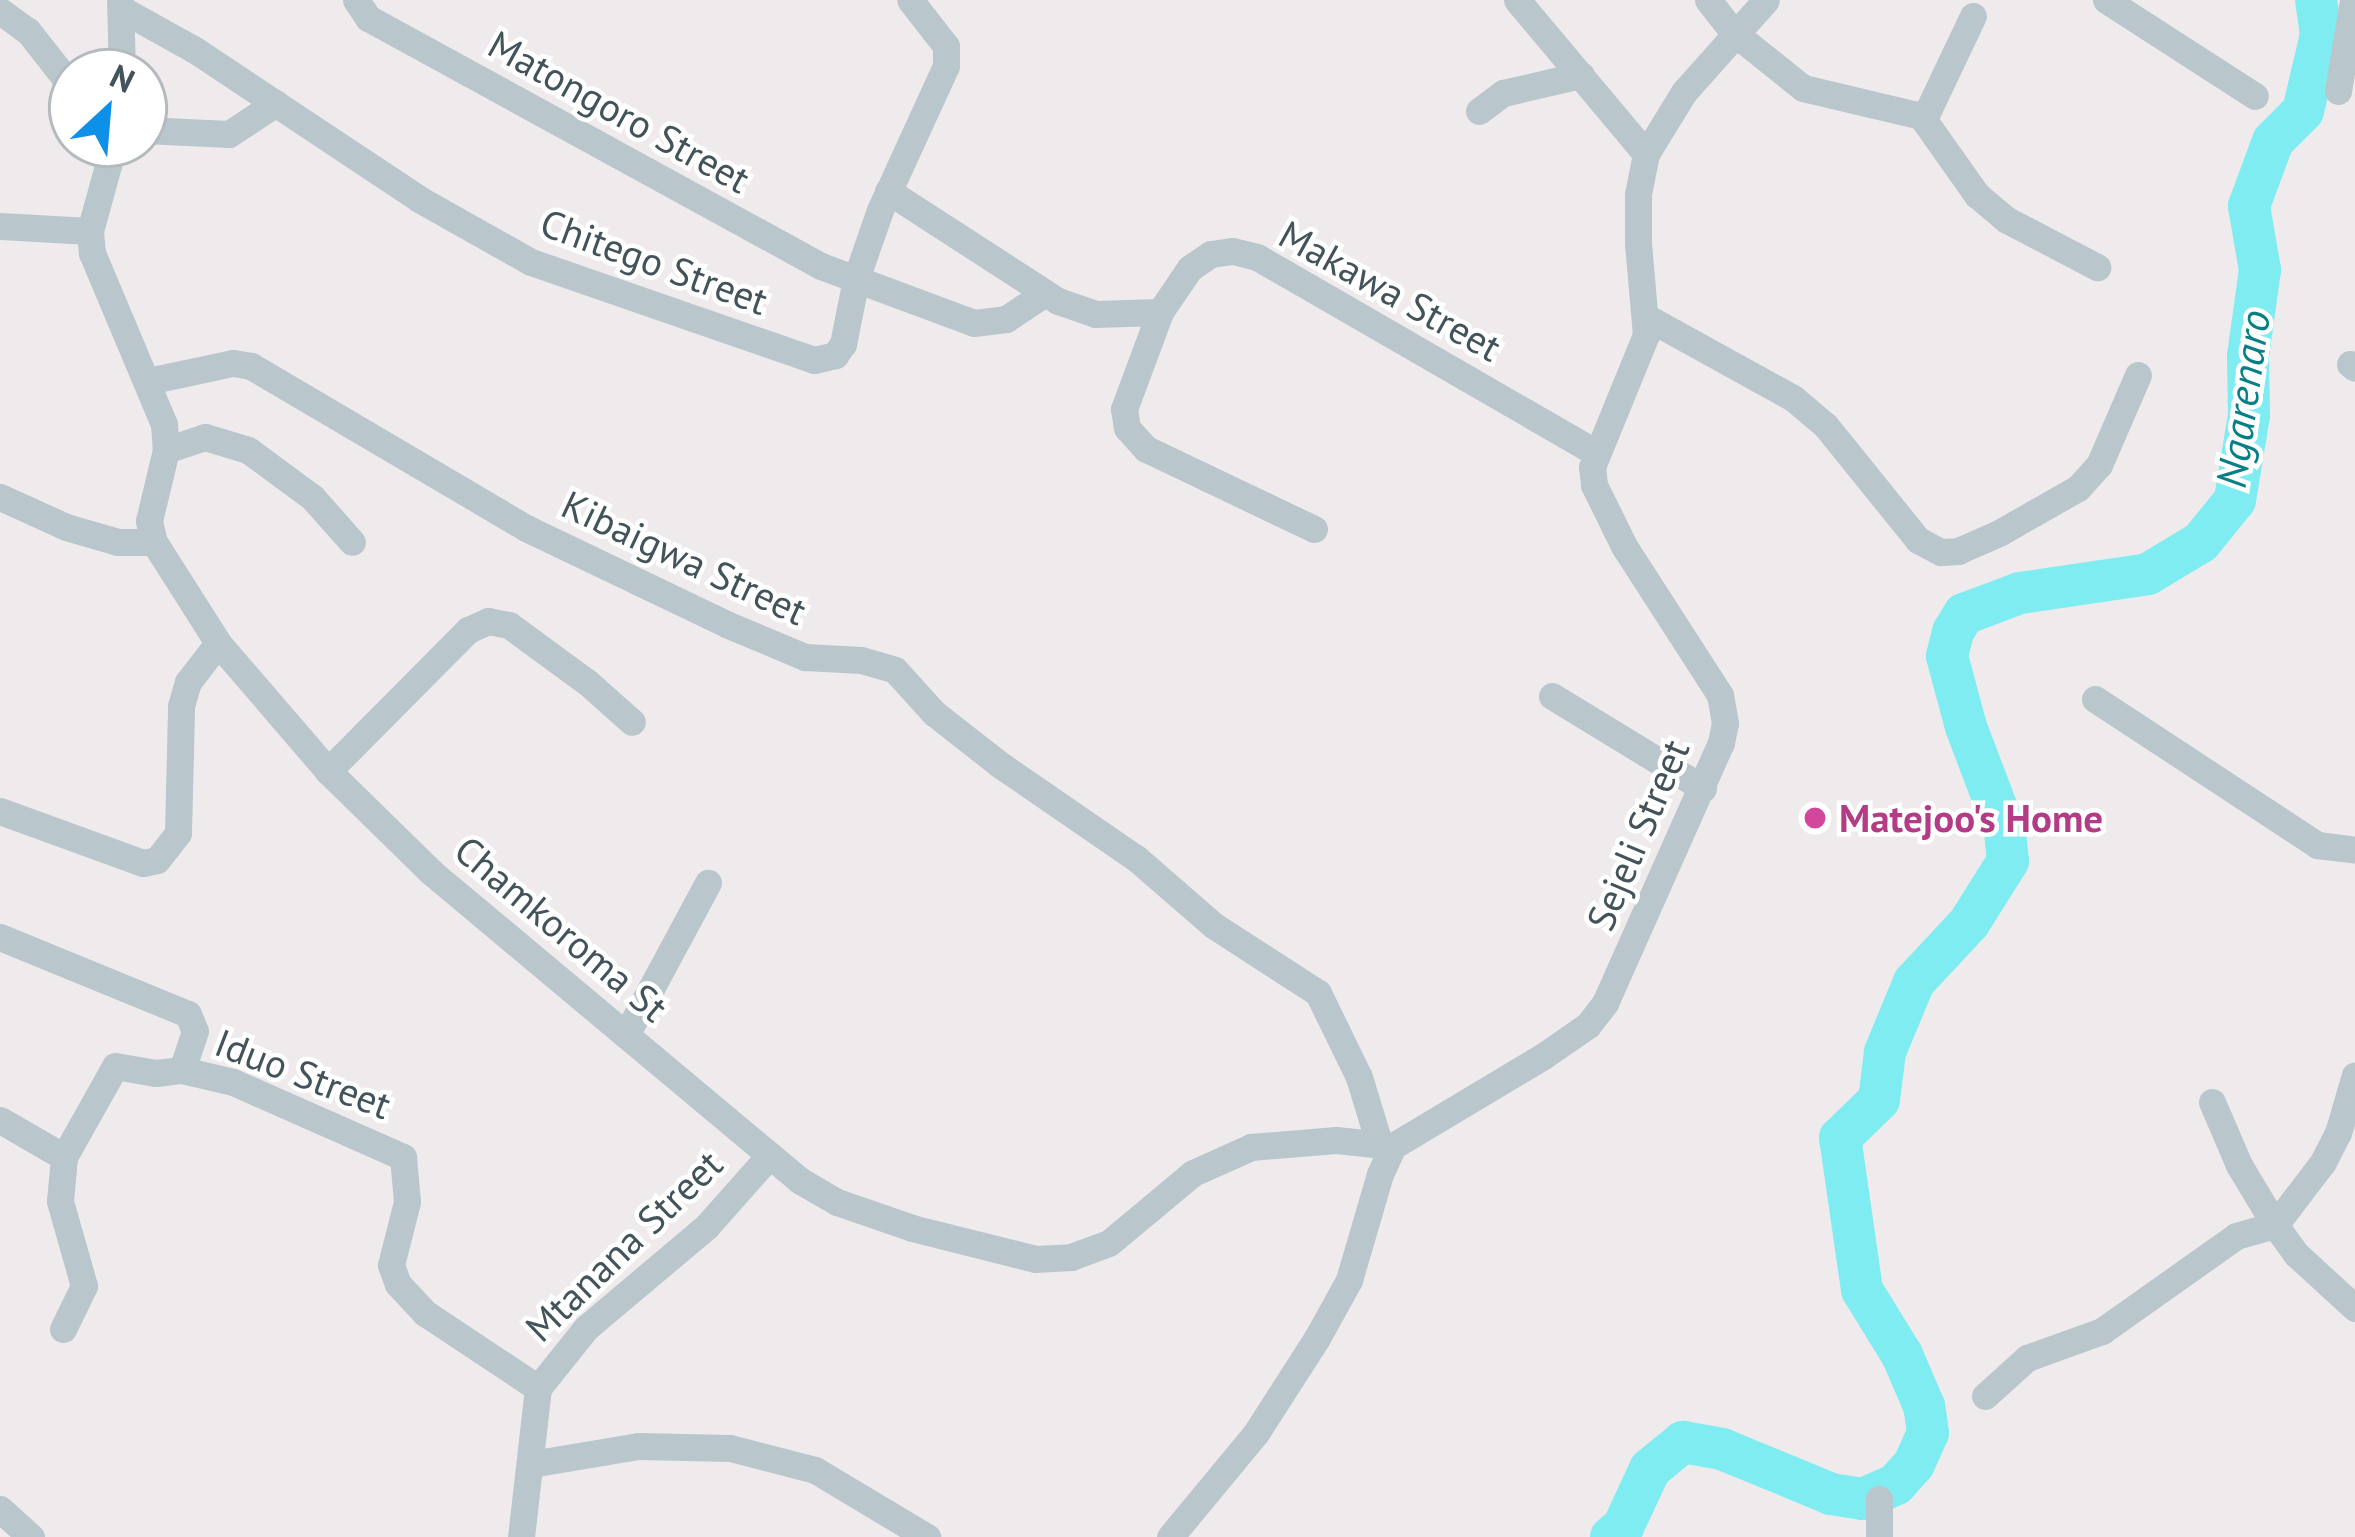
<!DOCTYPE html>
<html>
<head>
<meta charset="utf-8">
<style>
  body { margin:0 }
  #map { position:relative; width:2355px; height:1537px; overflow:hidden; background:#efebec; font-family:"PT Sans",sans-serif }
  div>[style] { position:absolute }
  .river>* { height:42px; margin:-21px; padding:0 21px; transform-origin:21px; border-radius:21px; background:#7fecf1 }
  .minor>* { height:27px; margin:-13.5px; padding:0 13.5px; transform-origin:13.5px; border-radius:13.5px; background:#b9c7cd }
  .dots>* { width:33px; height:33px; translate:-50% -50%; box-sizing:border-box; border:6px solid #fff; border-radius:50% }
  span { translate:-50% -50%; white-space:nowrap; text-align:center; line-height:1.15; -webkit-text-stroke:9px #fff; paint-order:stroke }
  .street-label { font-size:39px; color:#43535a }
  .hotel-label { font-size:39px; color:#b23c85; font-weight:700 }
  .left { translate:0 -50%; text-align:left }
  .water-label { font-size:42px; color:#068086; font-style:italic }
  .north { position:absolute; left:48px; top:48px; width:120px; height:120px; box-sizing:border-box; background:#fff; border:3px solid #b4babd; border-radius:50%; rotate:26deg; font-size:33px; font-weight:700; line-height:48px; text-align:center; color:#43535a }
  .north::after { content:''; display:block; margin:auto; width:42px; height:54px; background:#0d90e7; clip-path:polygon(50% 0,100% 100%,50% 72%,0 100%) }
</style>
</head>
<body>
<div id="map">
  <div class="river">
    <i style="left:1611px;top:1537px;width:16px;rotate:-40deg"></i>
    <i style="left:1623px;top:1527px;width:64px;rotate:-65deg"></i>
    <i style="left:1650px;top:1469px;width:43px;rotate:-39.3deg"></i>
    <i style="left:1683px;top:1442px;width:40px;rotate:10deg"></i>
    <i style="left:1722px;top:1449px;width:118px;rotate:22.4deg"></i>
    <i style="left:1831px;top:1494px;width:32px;rotate:9deg"></i>
    <i style="left:1863px;top:1499px;width:36px;rotate:-24deg"></i>
    <i style="left:1896px;top:1484px;width:27px;rotate:-48deg"></i>
    <i style="left:1914px;top:1464px;width:34px;rotate:-66deg"></i>
    <i style="left:1928px;top:1433px;width:27px;rotate:-98deg"></i>
    <i style="left:1924px;top:1406px;width:56px;rotate:-113.3deg"></i>
    <i style="left:1902px;top:1355px;width:76px;rotate:-121.6deg"></i>
    <i style="left:1862px;top:1290px;width:154px;rotate:-98.2deg"></i>
    <i style="left:1840px;top:1138px;width:54px;rotate:-44.3deg"></i>
    <i style="left:1879px;top:1100px;width:48px;rotate:-82.9deg"></i>
    <i style="left:1885px;top:1052px;width:76px;rotate:-67.5deg"></i>
    <i style="left:1914px;top:982px;width:81px;rotate:-47deg"></i>
    <i style="left:1969px;top:923px;width:73px;rotate:-57.8deg"></i>
    <i style="left:2008px;top:861px;width:31px;rotate:-96deg"></i>
    <i style="left:2005px;top:830px;width:110px;rotate:-110.7deg"></i>
    <i style="left:1966px;top:727px;width:73px;rotate:-105deg"></i>
    <i style="left:1947px;top:656px;width:25px;rotate:-76deg"></i>
    <i style="left:1953px;top:632px;width:21px;rotate:-59deg"></i>
    <i style="left:1964px;top:614px;width:60px;rotate:-20.6deg"></i>
    <i style="left:2020px;top:593px;width:129px;rotate:-8.4deg"></i>
    <i style="left:2148px;top:574px;width:62px;rotate:-31.1deg"></i>
    <i style="left:2201px;top:542px;width:54px;rotate:-51deg"></i>
    <i style="left:2235px;top:500px;width:86px;rotate:-80.6deg"></i>
    <i style="left:2249px;top:415px;width:59px;rotate:-91deg"></i>
    <i style="left:2248px;top:356px;width:87px;rotate:-82.1deg"></i>
    <i style="left:2260px;top:270px;width:65px;rotate:-99.8deg"></i>
    <i style="left:2249px;top:206px;width:69px;rotate:-69.7deg"></i>
    <i style="left:2273px;top:141px;width:42px;rotate:-45deg"></i>
    <i style="left:2303px;top:111px;width:78px;rotate:-76.7deg"></i>
    <i style="left:2321px;top:35px;width:35px;rotate:-98deg"></i>
  </div>
  <div class="minor">
    <i style="left:120px;top:0;width:72px;rotate:88.4deg"></i>
    <i style="left:356px;top:0;width:22px;rotate:56deg"></i>
    <i style="left:368px;top:18px;width:516px;rotate:28.7deg"></i>
    <i style="left:821px;top:266px;width:163px;rotate:20.4deg"></i>
    <i style="left:974px;top:323px;width:32px;rotate:-7deg"></i>
    <i style="left:1006px;top:319px;width:47px;rotate:-33.7deg"></i>
    <i style="left:1517px;top:0;width:201px;rotate:50deg"></i>
    <i style="left:1708px;top:0;width:41px;rotate:52deg"></i>
    <i style="left:1733px;top:32px;width:90px;rotate:38.7deg"></i>
    <i style="left:1803px;top:88px;width:121px;rotate:13.3deg"></i>
    <i style="left:1921px;top:116px;width:97px;rotate:54.7deg"></i>
    <i style="left:1977px;top:195px;width:39px;rotate:40deg"></i>
    <i style="left:2007px;top:220px;width:102px;rotate:27.6deg"></i>
    <i style="left:2106px;top:0;width:177px;rotate:32.8deg"></i>
    <i style="left:123px;top:10px;width:82px;rotate:29.1deg"></i>
    <i style="left:195px;top:50px;width:269px;rotate:33.6deg"></i>
    <i style="left:419px;top:199px;width:129px;rotate:29.4deg"></i>
    <i style="left:531px;top:262px;width:299px;rotate:19.1deg"></i>
    <i style="left:814px;top:360px;width:22px;rotate:-13deg"></i>
    <i style="left:835px;top:355px;width:14px;rotate:-54deg"></i>
    <i style="left:843px;top:344px;width:66px;rotate:-78.7deg"></i>
    <i style="left:856px;top:279px;width:73px;rotate:-70.8deg"></i>
    <i style="left:880px;top:210px;width:158px;rotate:-65.4deg"></i>
    <i style="left:946px;top:66px;width:20px;rotate:-90deg"></i>
    <i style="left:946px;top:46px;width:58px;rotate:-128deg"></i>
    <i style="left:0;top:11px;width:34px;rotate:36deg"></i>
    <i style="left:28px;top:31px;width:71px;rotate:51.8deg"></i>
    <i style="left:2338px;top:91px;width:92px;rotate:-80.6deg"></i>
    <i style="left:1479px;top:111px;width:30px;rotate:-37deg"></i>
    <i style="left:1503px;top:93px;width:80px;rotate:-13deg"></i>
    <i style="left:1924px;top:119px;width:114px;rotate:-64.6deg"></i>
    <i style="left:144px;top:130px;width:85px;rotate:2.7deg"></i>
    <i style="left:229px;top:134px;width:56px;rotate:-33.4deg"></i>
    <i style="left:114px;top:144px;width:90px;rotate:105.4deg"></i>
    <i style="left:90px;top:231px;width:22px;rotate:85deg"></i>
    <i style="left:92px;top:253px;width:186px;rotate:67.2deg"></i>
    <i style="left:164px;top:424px;width:26px;rotate:86deg"></i>
    <i style="left:166px;top:450px;width:73px;rotate:103.5deg"></i>
    <i style="left:149px;top:521px;width:22px;rotate:77deg"></i>
    <i style="left:154px;top:542px;width:120px;rotate:57.6deg"></i>
    <i style="left:218px;top:643px;width:169px;rotate:49.3deg"></i>
    <i style="left:328px;top:771px;width:144px;rotate:44.4deg"></i>
    <i style="left:431px;top:872px;width:480px;rotate:39.9deg"></i>
    <i style="left:799px;top:1180px;width:44px;rotate:30.1deg"></i>
    <i style="left:837px;top:1202px;width:79px;rotate:19.1deg"></i>
    <i style="left:912px;top:1228px;width:127px;rotate:14.1deg"></i>
    <i style="left:1035px;top:1259px;width:36px;rotate:-3deg"></i>
    <i style="left:1071px;top:1257px;width:40px;rotate:-20.2deg"></i>
    <i style="left:1109px;top:1243px;width:109px;rotate:-39.8deg"></i>
    <i style="left:1193px;top:1173px;width:64px;rotate:-24.1deg"></i>
    <i style="left:1251px;top:1147px;width:85px;rotate:-4.7deg"></i>
    <i style="left:1336px;top:1140px;width:57px;rotate:6deg"></i>
    <i style="left:888px;top:191px;width:202px;rotate:32.9deg"></i>
    <i style="left:1058px;top:301px;width:39px;rotate:19deg"></i>
    <i style="left:1095px;top:314px;width:65px;rotate:-1.8deg"></i>
    <i style="left:0;top:226px;width:90px;rotate:3.2deg"></i>
    <i style="left:1648px;top:318px;width:166px;rotate:28.9deg"></i>
    <i style="left:1793px;top:398px;width:43px;rotate:40.3deg"></i>
    <i style="left:1826px;top:426px;width:146px;rotate:51.1deg"></i>
    <i style="left:1918px;top:540px;width:26px;rotate:28deg"></i>
    <i style="left:1941px;top:552px;width:17px;rotate:-3deg"></i>
    <i style="left:1958px;top:551px;width:45px;rotate:-23.7deg"></i>
    <i style="left:1999px;top:533px;width:91px;rotate:-29.7deg"></i>
    <i style="left:2078px;top:488px;width:31px;rotate:-48deg"></i>
    <i style="left:2099px;top:465px;width:98px;rotate:-66.6deg"></i>
    <i style="left:2350px;top:364px;width:6px;rotate:39deg"></i>
    <i style="left:148px;top:381px;width:87px;rotate:-12deg"></i>
    <i style="left:233px;top:363px;width:18px;rotate:9deg"></i>
    <i style="left:251px;top:366px;width:319px;rotate:30.5deg"></i>
    <i style="left:526px;top:528px;width:222px;rotate:25.6deg"></i>
    <i style="left:726px;top:624px;width:86px;rotate:22.7deg"></i>
    <i style="left:805px;top:657px;width:56px;rotate:3.1deg"></i>
    <i style="left:861px;top:660px;width:35px;rotate:16deg"></i>
    <i style="left:895px;top:670px;width:58px;rotate:47.8deg"></i>
    <i style="left:934px;top:713px;width:83px;rotate:38.1deg"></i>
    <i style="left:999px;top:764px;width:166px;rotate:34.5deg"></i>
    <i style="left:1136px;top:858px;width:102px;rotate:41deg"></i>
    <i style="left:1213px;top:925px;width:125px;rotate:32.9deg"></i>
    <i style="left:1318px;top:993px;width:93px;rotate:64deg"></i>
    <i style="left:1359px;top:1077px;width:69px;rotate:73.1deg"></i>
    <i style="left:166px;top:450px;width:41px;rotate:-18.4deg"></i>
    <i style="left:205px;top:437px;width:45px;rotate:16.8deg"></i>
    <i style="left:248px;top:450px;width:79px;rotate:36.3deg"></i>
    <i style="left:312px;top:497px;width:60px;rotate:48.4deg"></i>
    <i style="left:0;top:497px;width:72px;rotate:24.4deg"></i>
    <i style="left:66px;top:527px;width:54px;rotate:16.1deg"></i>
    <i style="left:118px;top:542px;width:36px"></i>
    <i style="left:1314px;top:529px;width:186px;rotate:-154.5deg"></i>
    <i style="left:1146px;top:449px;width:28px;rotate:-132deg"></i>
    <i style="left:1127px;top:428px;width:19px;rotate:-99deg"></i>
    <i style="left:1124px;top:409px;width:103px;rotate:-69.6deg"></i>
    <i style="left:1160px;top:312px;width:53px;rotate:-55.7deg"></i>
    <i style="left:1190px;top:268px;width:25px;rotate:-34deg"></i>
    <i style="left:1211px;top:254px;width:22px;rotate:-8deg"></i>
    <i style="left:1233px;top:251px;width:25px;rotate:14deg"></i>
    <i style="left:1257px;top:257px;width:390px;rotate:30deg"></i>
    <i style="left:1552px;top:696px;width:177px;rotate:31.4deg"></i>
    <i style="left:2095px;top:699px;width:266px;rotate:33.3deg"></i>
    <i style="left:2317px;top:845px;width:38px;rotate:7deg"></i>
    <i style="left:328px;top:771px;width:199px;rotate:-45.2deg"></i>
    <i style="left:468px;top:630px;width:22px;rotate:-24deg"></i>
    <i style="left:488px;top:621px;width:21px;rotate:11deg"></i>
    <i style="left:509px;top:625px;width:97px;rotate:36.2deg"></i>
    <i style="left:587px;top:682px;width:60px;rotate:41.6deg"></i>
    <i style="left:0;top:811px;width:152px;rotate:20deg"></i>
    <i style="left:143px;top:863px;width:14px;rotate:-12deg"></i>
    <i style="left:157px;top:860px;width:34px;rotate:-52deg"></i>
    <i style="left:178px;top:833px;width:127px;rotate:-88.6deg"></i>
    <i style="left:181px;top:706px;width:25px;rotate:-74deg"></i>
    <i style="left:188px;top:682px;width:49px;rotate:-52.4deg"></i>
    <i style="left:0;top:937px;width:203px;rotate:22.3deg"></i>
    <i style="left:188px;top:1014px;width:18px;rotate:68deg"></i>
    <i style="left:195px;top:1031px;width:41px;rotate:108.4deg"></i>
    <i style="left:626px;top:1035px;width:173px;rotate:-61.7deg"></i>
    <i style="left:2212px;top:1102px;width:69px;rotate:66.8deg"></i>
    <i style="left:2239px;top:1165px;width:70px;rotate:59deg"></i>
    <i style="left:2275px;top:1225px;width:36px;rotate:54deg"></i>
    <i style="left:2296px;top:1254px;width:80px;rotate:42.5deg"></i>
    <i style="left:0;top:1120px;width:74px;rotate:30deg"></i>
    <i style="left:63px;top:1329px;width:48px;rotate:-64deg"></i>
    <i style="left:84px;top:1286px;width:88px;rotate:-105.8deg"></i>
    <i style="left:60px;top:1201px;width:44px;rotate:-84.8deg"></i>
    <i style="left:64px;top:1157px;width:104px;rotate:-60.7deg"></i>
    <i style="left:115px;top:1066px;width:42px;rotate:9.7deg"></i>
    <i style="left:156px;top:1073px;width:26px;rotate:-7deg"></i>
    <i style="left:182px;top:1070px;width:52px;rotate:13.2deg"></i>
    <i style="left:233px;top:1082px;width:186px;rotate:23.8deg"></i>
    <i style="left:403px;top:1157px;width:45px;rotate:84.9deg"></i>
    <i style="left:407px;top:1202px;width:65px;rotate:104.3deg"></i>
    <i style="left:391px;top:1265px;width:20px;rotate:70deg"></i>
    <i style="left:398px;top:1284px;width:40px;rotate:47deg"></i>
    <i style="left:425px;top:1313px;width:136px;rotate:33.6deg"></i>
    <i style="left:1985px;top:1396px;width:57px;rotate:-42.1deg"></i>
    <i style="left:2027px;top:1358px;width:80px;rotate:-19.8deg"></i>
    <i style="left:2102px;top:1331px;width:164px;rotate:-35.3deg"></i>
    <i style="left:2236px;top:1236px;width:41px;rotate:-15.8deg"></i>
    <i style="left:2275px;top:1225px;width:79px;rotate:-52.7deg"></i>
    <i style="left:2323px;top:1162px;width:33px;rotate:-63deg"></i>
    <i style="left:2338px;top:1133px;width:60px;rotate:-73.7deg"></i>
    <i style="left:531px;top:1464px;width:109px;rotate:-9.5deg"></i>
    <i style="left:639px;top:1446px;width:91px;rotate:1.3deg"></i>
    <i style="left:730px;top:1448px;width:88px;rotate:14.5deg"></i>
    <i style="left:815px;top:1470px;width:131px;rotate:30.9deg"></i>
    <i style="left:0;top:1509px;width:42px;rotate:42.1deg"></i>
    <i style="left:521px;top:1537px;width:150px;rotate:-83.5deg"></i>
    <i style="left:538px;top:1388px;width:77px;rotate:-51.3deg"></i>
    <i style="left:586px;top:1328px;width:157px;rotate:-40.1deg"></i>
    <i style="left:706px;top:1227px;width:96px;rotate:-48.4deg"></i>
    <i style="left:1170px;top:1537px;width:135px;rotate:-50.4deg"></i>
    <i style="left:1256px;top:1433px;width:113px;rotate:-57.3deg"></i>
    <i style="left:1317px;top:1338px;width:66px;rotate:-61.1deg"></i>
    <i style="left:1349px;top:1280px;width:110px;rotate:-73.7deg"></i>
    <i style="left:1380px;top:1174px;width:31px;rotate:-65deg"></i>
    <i style="left:1393px;top:1146px;width:174px;rotate:-30.9deg"></i>
    <i style="left:1542px;top:1057px;width:56px;rotate:-34.8deg"></i>
    <i style="left:1588px;top:1025px;width:28px;rotate:-52deg"></i>
    <i style="left:1605px;top:1003px;width:285px;rotate:-66deg"></i>
    <i style="left:1721px;top:743px;width:20px;rotate:-79deg"></i>
    <i style="left:1725px;top:723px;width:28px;rotate:-100deg"></i>
    <i style="left:1720px;top:695px;width:177px;rotate:-122.8deg"></i>
    <i style="left:1624px;top:546px;width:68px;rotate:-116.2deg"></i>
    <i style="left:1594px;top:485px;width:18px;rotate:-96deg"></i>
    <i style="left:1592px;top:467px;width:143px;rotate:-67.8deg"></i>
    <i style="left:1646px;top:335px;width:91px;rotate:-95deg"></i>
    <i style="left:1638px;top:244px;width:50px;rotate:-90deg"></i>
    <i style="left:1638px;top:194px;width:41px;rotate:-78.7deg"></i>
    <i style="left:1646px;top:154px;width:73px;rotate:-58.5deg"></i>
    <i style="left:1684px;top:92px;width:123px;rotate:-48.3deg"></i>
    <i style="left:1879px;top:1537px;width:38px;rotate:-90deg"></i>
  </div>
  <div class="dots">
    <i style="left:1815px;top:818px;background:#d1479c"></i>
  </div>
  <div class="street-label">
    <span style="left:619px;top:112px;rotate:29deg">Matongoro Street</span>
    <span style="left:654px;top:262px;rotate:20deg">Chitego Street</span>
    <span style="left:1390px;top:291px;rotate:29deg">Makawa Street</span>
    <span style="left:684px;top:558px;rotate:25deg">Kibaigwa Street</span>
    <span style="left:1638px;top:835px;rotate:-67deg">Sejeli Street</span>
    <span style="left:561px;top:929px;rotate:40deg">Chamkoroma St</span>
    <span style="left:303px;top:1074px;rotate:21deg">Iduo Street</span>
    <span style="left:624px;top:1246px;rotate:-44deg">Mtanana Street</span>
  </div>
  <div class="hotel-label">
    <span class="left" style="left:1839px;top:818px">Matejoo's Home</span>
  </div>
  <div class="water-label">
    <span style="left:2243px;top:399px;rotate:-82deg">Ngarenaro</span>
  </div>
  <div class="north">N</div>
</div>
</body>
</html>
